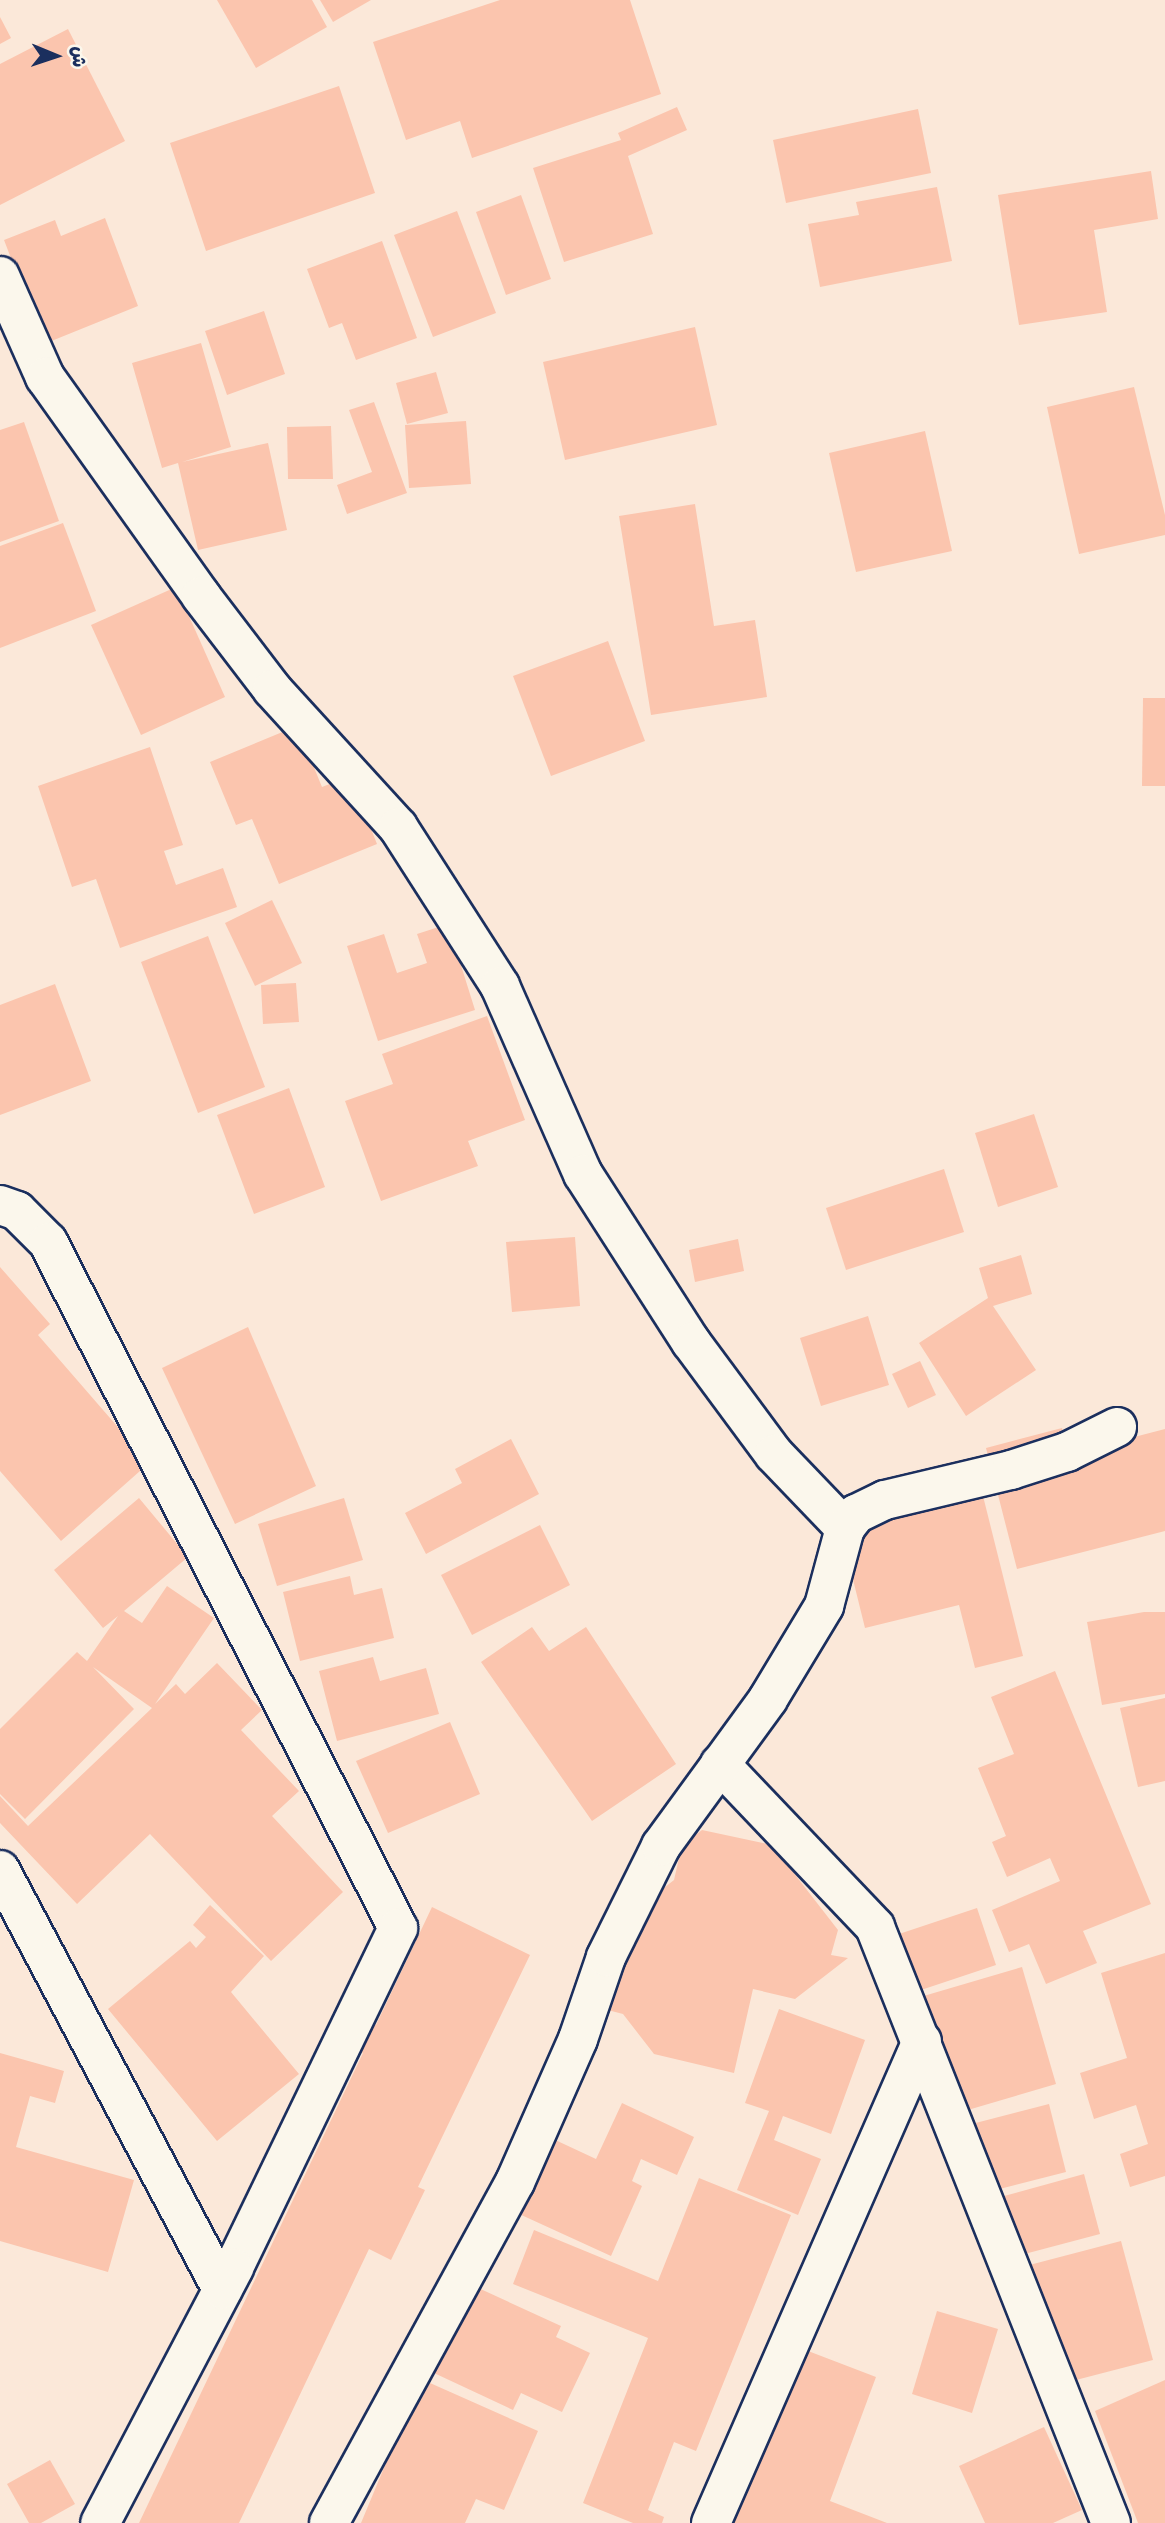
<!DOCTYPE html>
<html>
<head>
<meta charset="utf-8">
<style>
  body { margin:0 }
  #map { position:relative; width:1165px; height:2523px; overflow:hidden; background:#fbe8d9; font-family:"Indie Flower","Playpen Sans Arabic",sans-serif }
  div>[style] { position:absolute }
  .building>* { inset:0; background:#fbc5ae }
  .roads { filter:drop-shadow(2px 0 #1b2f5e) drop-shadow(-2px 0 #1b2f5e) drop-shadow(0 2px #1b2f5e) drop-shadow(0 -2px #1b2f5e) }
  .minor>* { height:38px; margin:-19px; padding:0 19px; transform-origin:19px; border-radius:19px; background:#fbf7ec }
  span { translate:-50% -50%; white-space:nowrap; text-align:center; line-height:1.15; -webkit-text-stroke:7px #fbf7ec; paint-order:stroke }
  .north { position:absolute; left:21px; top:21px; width:70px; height:70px; -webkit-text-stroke:5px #fbf7ec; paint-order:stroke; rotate:92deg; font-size:19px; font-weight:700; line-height:28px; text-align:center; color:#1b2f5e }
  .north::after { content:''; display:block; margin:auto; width:24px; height:32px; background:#1b2f5e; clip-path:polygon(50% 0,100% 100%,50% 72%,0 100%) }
</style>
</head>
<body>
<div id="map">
  <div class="building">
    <i style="clip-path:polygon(217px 0,312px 0,327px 27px,256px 68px)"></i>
    <i style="clip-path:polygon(320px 0,371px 0,333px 22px)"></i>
    <i style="clip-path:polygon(500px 0,630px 0,661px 94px,472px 158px,460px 121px,406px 140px,373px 42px)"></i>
    <i style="clip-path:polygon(0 17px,11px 38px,0 44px)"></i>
    <i style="clip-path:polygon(68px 29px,125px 141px,0 205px,0 64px)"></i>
    <i style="clip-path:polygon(339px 86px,375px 193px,206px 251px,170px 143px)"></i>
    <i style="clip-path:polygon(677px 107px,687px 130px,628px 156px,653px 234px,564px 262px,533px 168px,621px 140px,618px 133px)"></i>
    <i style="clip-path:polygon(918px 109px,931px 173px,786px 203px,773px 140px)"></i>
    <i style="clip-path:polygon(1151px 171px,1158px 219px,1094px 230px,1107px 312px,1019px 325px,998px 195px)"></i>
    <i style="clip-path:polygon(937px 187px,952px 261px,820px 287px,808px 224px,859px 215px,856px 202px)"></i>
    <i style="clip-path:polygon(521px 195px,551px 279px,506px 295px,476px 212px)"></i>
    <i style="clip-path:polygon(457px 211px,496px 313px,433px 337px,394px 235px)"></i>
    <i style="clip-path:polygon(105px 218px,138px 306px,44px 344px,4px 240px,55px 220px,61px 236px)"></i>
    <i style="clip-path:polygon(382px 241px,417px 338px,356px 360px,342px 323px,329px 328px,307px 269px)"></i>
    <i style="clip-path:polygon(264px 311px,285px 374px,227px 395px,205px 331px)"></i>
    <i style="clip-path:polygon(695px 327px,717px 425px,565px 460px,543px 362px)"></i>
    <i style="clip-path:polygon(201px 343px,231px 447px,182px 462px,268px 443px,287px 530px,198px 550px,178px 463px,162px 468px,132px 363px)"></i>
    <i style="clip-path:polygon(436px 372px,448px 413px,407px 424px,396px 383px)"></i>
    <i style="clip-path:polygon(1134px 387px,1165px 515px,1165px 535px,1079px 554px,1047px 407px)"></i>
    <i style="clip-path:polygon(374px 402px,407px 493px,347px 514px,337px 485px,372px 472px,349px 410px)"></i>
    <i style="clip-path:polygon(466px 421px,471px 484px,409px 488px,405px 425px)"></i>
    <i style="clip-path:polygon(24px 422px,59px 521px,0 542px,0 430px)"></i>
    <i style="clip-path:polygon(331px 426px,333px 479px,288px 479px,287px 427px)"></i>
    <i style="clip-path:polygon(925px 431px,952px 551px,856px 572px,829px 453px)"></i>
    <i style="clip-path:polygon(695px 504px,714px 626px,755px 620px,767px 697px,651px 715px,619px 516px)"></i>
    <i style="clip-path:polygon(63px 523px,96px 611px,0 648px,0 546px)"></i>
    <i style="clip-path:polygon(176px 587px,225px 697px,141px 735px,91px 625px)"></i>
    <i style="clip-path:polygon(608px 641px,645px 741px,551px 776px,513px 676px)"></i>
    <i style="clip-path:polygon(1143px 698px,1165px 698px,1165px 786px,1142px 786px)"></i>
    <i style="clip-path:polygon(297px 726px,322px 787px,350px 776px,377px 844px,279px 884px,252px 819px,236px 825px,210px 762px)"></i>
    <i style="clip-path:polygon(150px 747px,183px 845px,164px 851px,176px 885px,223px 868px,237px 907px,120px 948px,96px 879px,72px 887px,38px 786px)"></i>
    <i style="clip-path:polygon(272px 900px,302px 963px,255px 986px,225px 923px)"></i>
    <i style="clip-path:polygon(448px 924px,475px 1010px,378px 1041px,347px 946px,384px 934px,397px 973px,427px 963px,417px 934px)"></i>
    <i style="clip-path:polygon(208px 936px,265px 1087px,198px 1113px,141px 962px)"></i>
    <i style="clip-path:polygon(296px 983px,299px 1022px,263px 1024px,261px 985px)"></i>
    <i style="clip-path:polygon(55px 984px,91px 1081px,0 1115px,0 1005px)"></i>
    <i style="clip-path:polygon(487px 1016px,525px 1120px,468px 1141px,478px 1166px,381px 1201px,345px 1101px,393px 1084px,382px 1054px)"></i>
    <i style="clip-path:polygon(289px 1088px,325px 1187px,254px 1214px,217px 1115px)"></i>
    <i style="clip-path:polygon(1034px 1114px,1058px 1187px,998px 1207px,975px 1133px)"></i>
    <i style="clip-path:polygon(944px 1169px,964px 1232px,846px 1270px,826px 1208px)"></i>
    <i style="clip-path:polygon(575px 1237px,580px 1306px,512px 1312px,506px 1242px)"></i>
    <i style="clip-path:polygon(738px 1239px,744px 1271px,695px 1282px,689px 1250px)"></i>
    <i style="clip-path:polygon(1021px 1255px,1032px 1294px,993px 1306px,1036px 1370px,966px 1416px,919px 1343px,988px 1298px,979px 1268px)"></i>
    <i style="clip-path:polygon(0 1267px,50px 1324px,38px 1335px,149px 1463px,61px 1541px,0 1471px)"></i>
    <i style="clip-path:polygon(868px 1316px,889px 1385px,821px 1406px,800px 1338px)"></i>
    <i style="clip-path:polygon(248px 1327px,316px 1486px,235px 1524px,162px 1368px)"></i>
    <i style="clip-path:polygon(920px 1361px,936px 1395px,908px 1408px,892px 1374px)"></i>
    <i style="clip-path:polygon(1062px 1428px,1069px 1454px,1165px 1429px,1165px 1531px,1017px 1569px,986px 1448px)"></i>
    <i style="clip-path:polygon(511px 1439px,539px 1494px,426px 1554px,405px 1513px,462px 1483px,455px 1469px)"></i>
    <i style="clip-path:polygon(982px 1492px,1023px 1656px,975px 1668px,959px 1605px,865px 1628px,840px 1527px)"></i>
    <i style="clip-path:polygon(139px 1498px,188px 1557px,124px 1611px,142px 1623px,167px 1586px,214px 1618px,155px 1704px,176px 1684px,185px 1694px,217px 1663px,262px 1710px,241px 1730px,299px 1791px,272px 1816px,343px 1892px,271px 1961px,150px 1834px,77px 1904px,0 1823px,0 1796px,28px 1826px,152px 1708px,93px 1667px,134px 1709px,25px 1819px,0 1794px,0 1729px,77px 1652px,87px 1661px,118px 1616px,103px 1628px,54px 1570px)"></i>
    <i style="clip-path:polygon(344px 1498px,363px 1560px,277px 1586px,258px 1524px)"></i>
    <i style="clip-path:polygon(540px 1525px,570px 1585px,472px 1635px,441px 1575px)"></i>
    <i style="clip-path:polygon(350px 1576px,354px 1595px,382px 1588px,394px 1638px,300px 1661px,283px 1592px)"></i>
    <i style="clip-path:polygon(1144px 1612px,1165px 1612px,1165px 1694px,1102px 1705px,1087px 1622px)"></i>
    <i style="clip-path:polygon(532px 1627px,549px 1651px,586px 1627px,676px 1764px,592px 1821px,481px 1662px)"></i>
    <i style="clip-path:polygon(373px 1657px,380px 1681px,426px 1668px,439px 1714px,337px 1741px,319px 1671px)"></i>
    <i style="clip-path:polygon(1055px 1671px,1151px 1904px,1083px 1931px,1097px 1963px,1046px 1984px,1029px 1944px,1009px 1952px,992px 1910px,1060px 1881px,1050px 1858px,1007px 1877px,992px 1842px,1006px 1836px,978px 1768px,1014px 1754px,991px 1697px)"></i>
    <i style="clip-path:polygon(1165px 1698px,1165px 1781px,1138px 1787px,1120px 1708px)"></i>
    <i style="clip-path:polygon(450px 1722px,480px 1794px,388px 1833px,356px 1761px)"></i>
    <i style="clip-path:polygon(702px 1830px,772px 1845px,838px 1930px,831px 1955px,848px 1958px,795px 1999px,753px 1989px,734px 2073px,654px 2054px,623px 2014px,600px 2008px,614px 1946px,645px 1922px,650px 1899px,674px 1880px,682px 1845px)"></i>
    <i style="clip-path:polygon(210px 1905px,264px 1956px,231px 1992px,299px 2074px,217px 2141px,108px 2009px,190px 1941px,196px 1948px,206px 1937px,193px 1925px)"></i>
    <i style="clip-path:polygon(432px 1907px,530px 1955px,418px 2187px,425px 2190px,391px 2260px,369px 2249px,239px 2523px,139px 2523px,363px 2053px,341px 2041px,356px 2014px,376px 2025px)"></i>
    <i style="clip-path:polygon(977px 1908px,996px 1965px,912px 1993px,893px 1936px)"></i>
    <i style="clip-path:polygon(1165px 1953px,1165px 2176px,1130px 2187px,1120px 2154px,1148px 2144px,1136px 2105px,1094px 2119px,1080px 2073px,1127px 2058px,1101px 1973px)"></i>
    <i style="clip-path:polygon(1022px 1967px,1056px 2084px,944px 2117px,910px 2000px)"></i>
    <i style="clip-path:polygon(779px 2009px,865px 2040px,831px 2134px,783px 2116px,774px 2140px,821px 2159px,798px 2215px,737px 2190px,769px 2111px,745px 2103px)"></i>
    <i style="clip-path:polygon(0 2053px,64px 2071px,55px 2103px,30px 2096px,16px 2147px,134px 2180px,108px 2272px,0 2241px)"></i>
    <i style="clip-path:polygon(622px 2103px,694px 2137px,677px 2175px,641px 2159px,632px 2181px,642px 2186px,611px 2256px,517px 2213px,551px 2138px,596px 2159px)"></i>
    <i style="clip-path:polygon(1049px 2104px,1066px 2172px,980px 2194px,964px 2126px)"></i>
    <i style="clip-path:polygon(1084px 2174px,1100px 2234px,1009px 2258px,993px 2199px)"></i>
    <i style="clip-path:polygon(699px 2178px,791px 2215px,696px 2451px,674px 2442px,648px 2510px,664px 2517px,662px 2523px,633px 2523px,583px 2503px,648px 2338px,513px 2284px,534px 2230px,658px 2281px)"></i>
    <i style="clip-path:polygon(1121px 2241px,1153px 2360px,1049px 2387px,1018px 2268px)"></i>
    <i style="clip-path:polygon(474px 2286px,561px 2326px,556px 2337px,590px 2353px,562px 2412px,521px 2393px,513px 2410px,434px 2373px)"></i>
    <i style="clip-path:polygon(937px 2311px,998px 2329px,972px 2413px,912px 2394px)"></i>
    <i style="clip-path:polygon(782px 2341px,876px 2377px,830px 2501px,887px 2523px,713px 2523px)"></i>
    <i style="clip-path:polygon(421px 2379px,538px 2431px,504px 2510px,476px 2499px,465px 2523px,361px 2523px)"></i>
    <i style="clip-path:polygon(1165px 2380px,1165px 2523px,1138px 2523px,1095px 2411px)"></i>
    <i style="clip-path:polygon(1044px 2427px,1082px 2510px,1053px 2523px,985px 2523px,959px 2466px)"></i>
    <i style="clip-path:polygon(50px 2460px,75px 2504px,41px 2523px,29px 2523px,7px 2484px)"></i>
  </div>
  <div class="roads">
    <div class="minor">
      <i style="left:0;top:276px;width:111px;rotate:66deg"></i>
      <i style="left:45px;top:377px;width:269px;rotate:54.5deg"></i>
      <i style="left:201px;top:596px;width:117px;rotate:52.6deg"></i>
      <i style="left:272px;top:689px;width:187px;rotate:47.6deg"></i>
      <i style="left:398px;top:827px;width:189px;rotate:57.3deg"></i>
      <i style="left:500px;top:986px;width:206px;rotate:66.2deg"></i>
      <i style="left:583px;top:1174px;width:200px;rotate:57.3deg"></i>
      <i style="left:691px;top:1342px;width:139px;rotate:53.5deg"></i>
      <i style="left:774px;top:1454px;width:103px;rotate:46.2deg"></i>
      <i style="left:0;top:1205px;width:18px;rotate:19deg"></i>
      <i style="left:17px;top:1211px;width:44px;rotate:45deg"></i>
      <i style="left:48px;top:1242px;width:770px;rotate:62.97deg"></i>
      <i style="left:398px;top:1928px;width:377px;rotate:115.8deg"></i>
      <i style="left:234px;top:2268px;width:288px;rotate:117.7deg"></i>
      <i style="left:720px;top:1764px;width:225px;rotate:46.4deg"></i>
      <i style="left:875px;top:1927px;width:641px;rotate:68.4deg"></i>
      <i style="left:0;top:1870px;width:475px;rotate:62.1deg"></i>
      <i style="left:329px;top:2523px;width:388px;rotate:-61.4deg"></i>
      <i style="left:515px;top:2182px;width:156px;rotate:-66.2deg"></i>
      <i style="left:578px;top:2039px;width:87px;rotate:-71.1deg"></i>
      <i style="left:606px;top:1957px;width:124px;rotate:-63.6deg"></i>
      <i style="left:661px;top:1846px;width:182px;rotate:-53.9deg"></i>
      <i style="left:768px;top:1699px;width:109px;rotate:-58.9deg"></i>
      <i style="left:824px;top:1606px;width:81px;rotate:-74.9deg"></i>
      <i style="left:845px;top:1528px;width:18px;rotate:-52deg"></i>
      <i style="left:856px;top:1514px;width:32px;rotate:-26deg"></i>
      <i style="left:885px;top:1500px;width:130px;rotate:-13.4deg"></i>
      <i style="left:1011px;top:1470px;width:59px;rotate:-17.8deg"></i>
      <i style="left:1067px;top:1452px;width:56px;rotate:-26.6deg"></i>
      <i style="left:711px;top:2523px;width:526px;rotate:-66.36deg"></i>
    </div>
  </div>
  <div class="north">ش</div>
</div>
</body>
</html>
